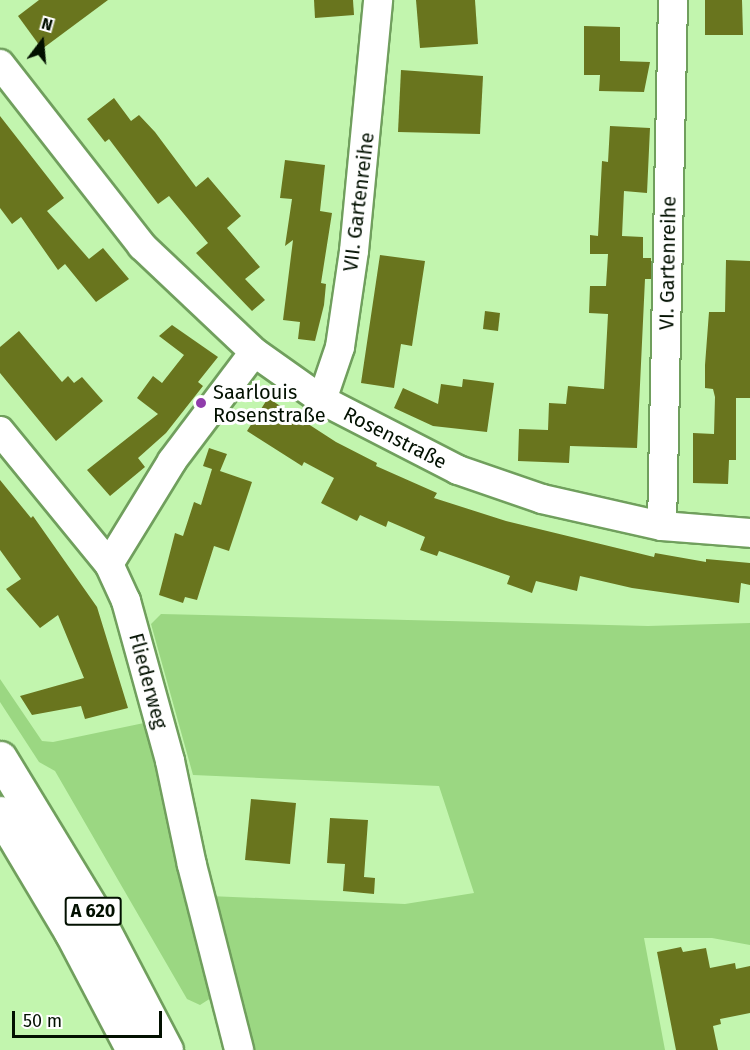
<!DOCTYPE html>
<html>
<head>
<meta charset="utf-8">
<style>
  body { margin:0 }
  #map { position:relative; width:750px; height:1050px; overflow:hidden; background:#c2f5ae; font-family:"Fira Sans",sans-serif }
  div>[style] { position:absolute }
  .green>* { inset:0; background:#9bd782 }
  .building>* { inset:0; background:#69751e }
  .roads { filter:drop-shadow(2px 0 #709f5d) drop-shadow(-2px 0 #709f5d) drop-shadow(0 2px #709f5d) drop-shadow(0 -2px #709f5d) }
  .minor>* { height:28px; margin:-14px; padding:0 14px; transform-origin:14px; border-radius:14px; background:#fff }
  .highway>* { height:33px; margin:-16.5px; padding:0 16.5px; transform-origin:16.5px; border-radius:16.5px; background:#fff }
  .dots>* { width:16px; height:16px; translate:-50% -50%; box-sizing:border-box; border:3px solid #fff; border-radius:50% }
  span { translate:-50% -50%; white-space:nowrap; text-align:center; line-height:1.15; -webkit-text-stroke:6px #fff; paint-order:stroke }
  .shield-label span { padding:2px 4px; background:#fff; border:2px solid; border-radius:4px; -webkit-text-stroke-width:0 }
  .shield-label { font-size:18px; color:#021000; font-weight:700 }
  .street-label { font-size:20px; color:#021000 }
  .poi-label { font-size:20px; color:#021000 }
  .left { translate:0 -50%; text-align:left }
  .north { position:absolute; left:12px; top:12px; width:60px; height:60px; -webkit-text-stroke:4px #fff; paint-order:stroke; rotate:16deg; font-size:16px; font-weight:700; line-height:24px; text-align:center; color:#021000 }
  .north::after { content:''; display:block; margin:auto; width:21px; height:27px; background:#021000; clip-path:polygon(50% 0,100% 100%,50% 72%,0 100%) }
  .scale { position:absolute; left:12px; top:1011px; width:150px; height:27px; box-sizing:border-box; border:3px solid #021000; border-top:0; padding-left:8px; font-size:18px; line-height:21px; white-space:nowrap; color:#021000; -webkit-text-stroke:4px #fff; paint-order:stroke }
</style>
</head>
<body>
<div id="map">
  <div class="green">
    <i style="clip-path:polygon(161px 614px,648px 626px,750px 623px,750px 945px,712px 938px,644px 938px,665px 1050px,249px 1050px,230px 996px,211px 998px,200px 1005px,187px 999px,55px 771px,39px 762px,0 702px,0 679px,42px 741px,53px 742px,144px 723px,186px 895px,405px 904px,474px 893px,439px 786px,193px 775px,151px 624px)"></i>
  </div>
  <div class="building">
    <i style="clip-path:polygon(39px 0,108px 0,42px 49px,18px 16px)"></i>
    <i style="clip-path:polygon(314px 0,353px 0,354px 15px,315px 18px)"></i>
    <i style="clip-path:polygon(416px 0,475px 0,478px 44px,420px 48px)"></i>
    <i style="clip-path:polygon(705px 0,742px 0,743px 35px,705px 35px)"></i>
    <i style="clip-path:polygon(584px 26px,620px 27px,620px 61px,650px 62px,644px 92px,599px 91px,600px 75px,584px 75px)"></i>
    <i style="clip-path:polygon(401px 70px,483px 76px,480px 134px,398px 132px)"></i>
    <i style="clip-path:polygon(114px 98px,131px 121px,139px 115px,155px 132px,196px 187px,208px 177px,241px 216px,227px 228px,260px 267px,245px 279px,265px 300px,252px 311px,196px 253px,208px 243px,169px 196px,158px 204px,109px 139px,105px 142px,87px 119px)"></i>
    <i style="clip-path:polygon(0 116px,64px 198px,47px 211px,89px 259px,103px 248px,129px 279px,96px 302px,65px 264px,58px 270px,21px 217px,12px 224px,0 208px)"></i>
    <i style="clip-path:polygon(610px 126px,650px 128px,647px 193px,624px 191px,622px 236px,643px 237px,643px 258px,651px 258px,651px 279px,645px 279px,637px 448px,570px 446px,569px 463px,518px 461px,519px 429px,548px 430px,549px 403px,566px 404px,568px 386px,604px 389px,608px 314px,589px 313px,590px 286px,606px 286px,608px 254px,590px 254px,590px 235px,598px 236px,602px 161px,608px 162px)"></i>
    <i style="clip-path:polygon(285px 160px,325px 165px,320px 211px,332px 213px,321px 283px,326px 284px,324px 305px,315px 341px,298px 339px,300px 322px,283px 320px,293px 240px,285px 246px,292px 199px,280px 198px)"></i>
    <i style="clip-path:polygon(380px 255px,425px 261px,412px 346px,401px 344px,394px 388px,361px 383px)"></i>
    <i style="clip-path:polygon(726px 260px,750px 261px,750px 398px,736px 398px,736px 460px,729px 460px,728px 484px,693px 483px,693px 433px,714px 434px,715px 397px,713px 389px,705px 388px,705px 365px,709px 312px,725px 312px)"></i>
    <i style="clip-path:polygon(485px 311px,500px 313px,498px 331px,483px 329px)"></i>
    <i style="clip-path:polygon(172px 325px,218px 357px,198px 382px,203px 386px,166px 433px,138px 458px,145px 467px,110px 496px,87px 470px,158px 414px,137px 398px,153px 376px,162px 383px,184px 355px,159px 336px)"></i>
    <i style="clip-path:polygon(19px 331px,62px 382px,68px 376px,74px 383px,82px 377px,103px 401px,56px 441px,0 373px,0 347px)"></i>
    <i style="clip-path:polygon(463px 379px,494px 383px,487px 432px,433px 426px,394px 408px,403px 388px,438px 404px,441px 384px,462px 387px)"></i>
    <i style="clip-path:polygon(268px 398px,336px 442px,377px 463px,376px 466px,437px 493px,434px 498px,506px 521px,654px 557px,655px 553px,706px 562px,706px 559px,750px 563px,750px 585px,741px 583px,739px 603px,632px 588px,580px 576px,577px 591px,536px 581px,532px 593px,507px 584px,510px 576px,439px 551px,437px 556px,420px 550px,425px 537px,388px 521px,386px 527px,360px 515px,357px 521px,321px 503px,334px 478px,304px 462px,302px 466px,247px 431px)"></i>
    <i style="clip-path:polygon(209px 448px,227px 454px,220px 471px,252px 482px,229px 551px,214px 546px,197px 600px,185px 597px,183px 603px,159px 595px,175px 533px,183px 536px,194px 502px,201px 505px,212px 469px,203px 466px)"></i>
    <i style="clip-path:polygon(0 480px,31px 518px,33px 516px,97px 607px,128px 708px,85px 719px,81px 706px,32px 715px,20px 696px,84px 678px,58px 615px,40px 628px,6px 589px,21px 579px,0 550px)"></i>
    <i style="clip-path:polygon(251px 799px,296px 803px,290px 864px,245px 860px)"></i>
    <i style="clip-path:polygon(330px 818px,368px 820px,364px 877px,375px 878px,374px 894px,343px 891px,345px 864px,327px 863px)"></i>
    <i style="clip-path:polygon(681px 947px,683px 952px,706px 948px,710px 968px,735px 963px,736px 969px,750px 966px,750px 1013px,720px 1019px,721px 1024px,713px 1026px,718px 1050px,676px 1050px,657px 952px)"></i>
  </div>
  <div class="roads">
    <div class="minor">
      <i style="left:0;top:64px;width:231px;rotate:52deg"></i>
      <i style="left:142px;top:246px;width:154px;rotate:43.4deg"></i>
      <i style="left:254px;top:352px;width:83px;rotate:35.2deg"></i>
      <i style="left:322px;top:400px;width:153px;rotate:27.2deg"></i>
      <i style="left:458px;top:470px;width:89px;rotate:19deg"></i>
      <i style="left:542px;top:499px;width:123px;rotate:12.7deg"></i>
      <i style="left:662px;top:526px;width:88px;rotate:4.5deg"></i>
      <i style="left:322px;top:400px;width:56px;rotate:-71.2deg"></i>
      <i style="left:340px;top:347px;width:97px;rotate:-81.7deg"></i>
      <i style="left:354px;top:251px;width:252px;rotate:-84.5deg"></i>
      <i style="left:0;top:431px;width:172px;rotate:50.7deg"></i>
      <i style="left:109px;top:564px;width:41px;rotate:65.3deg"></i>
      <i style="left:126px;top:601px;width:166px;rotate:74.6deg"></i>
      <i style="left:170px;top:761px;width:106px;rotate:78.1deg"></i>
      <i style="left:192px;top:865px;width:191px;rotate:75.7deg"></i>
      <i style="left:662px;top:526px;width:526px;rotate:-88.8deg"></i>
      <i style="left:109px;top:564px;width:121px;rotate:-58.5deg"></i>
      <i style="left:172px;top:461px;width:136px;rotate:-53deg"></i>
    </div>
    <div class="highway">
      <i style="left:0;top:758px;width:185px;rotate:58.7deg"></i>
      <i style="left:96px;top:916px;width:151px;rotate:62.4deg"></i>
      <i style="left:0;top:813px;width:139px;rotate:59.2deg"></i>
      <i style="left:71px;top:932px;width:133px;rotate:62.3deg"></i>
    </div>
  </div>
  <div class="dots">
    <i style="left:201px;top:403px;background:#903cab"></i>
  </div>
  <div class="shield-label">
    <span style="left:93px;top:911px">A 620</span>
  </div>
  <div class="street-label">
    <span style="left:359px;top:202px;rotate:-83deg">VII. Gartenreihe</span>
    <span style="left:668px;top:263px;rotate:-89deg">VI. Gartenreihe</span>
    <span style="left:395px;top:438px;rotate:27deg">Rosenstraße</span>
    <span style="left:148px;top:681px;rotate:75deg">Fliederweg</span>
  </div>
  <div class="poi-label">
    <span class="left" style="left:213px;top:404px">Saarlouis<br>Rosenstraße</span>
  </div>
  <div class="north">N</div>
  <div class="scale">50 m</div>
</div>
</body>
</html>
